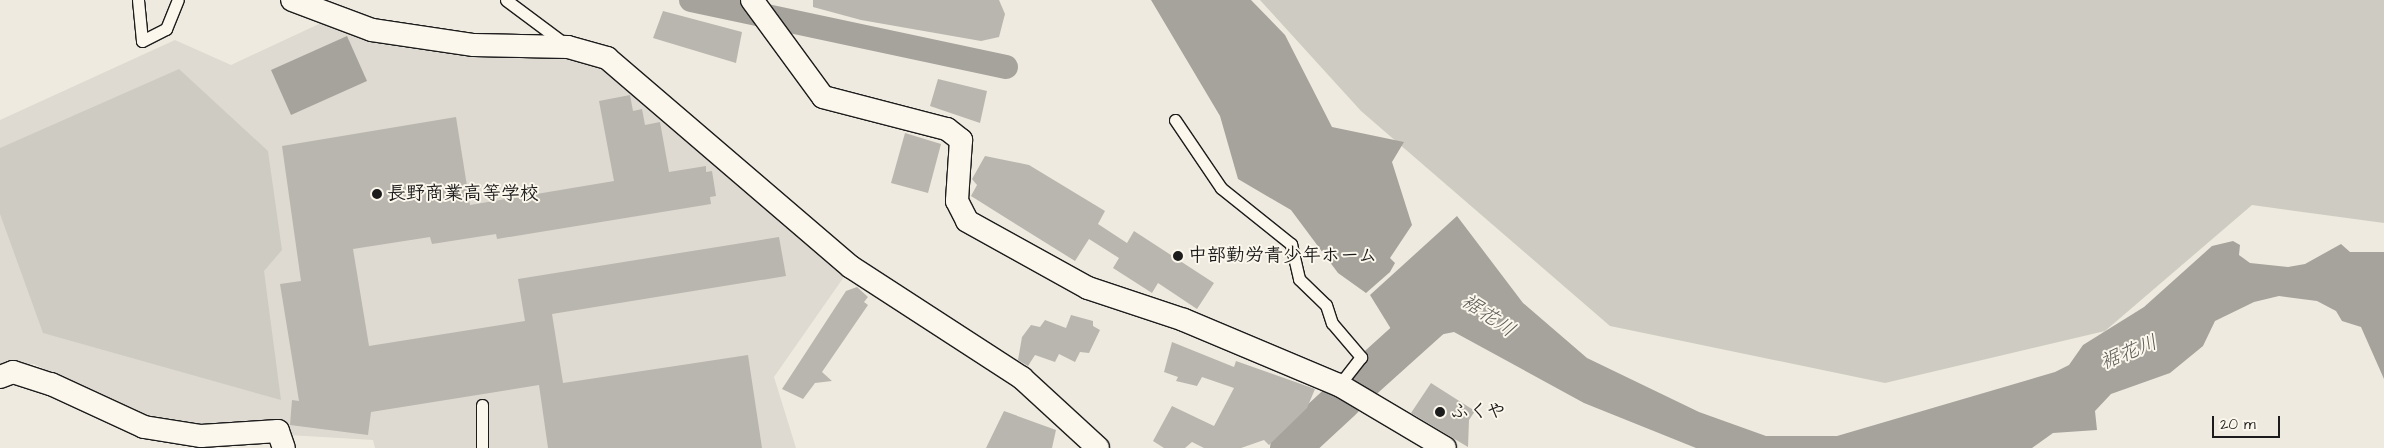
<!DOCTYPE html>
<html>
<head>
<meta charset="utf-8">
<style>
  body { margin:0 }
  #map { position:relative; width:2384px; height:448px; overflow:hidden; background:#eeeadf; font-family:"Architects Daughter","Klee One",sans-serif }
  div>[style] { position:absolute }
  .built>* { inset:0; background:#dedad1 }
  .green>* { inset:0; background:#ceccc2 }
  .water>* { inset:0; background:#a6a39d }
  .canal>* { height:24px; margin:-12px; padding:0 12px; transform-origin:12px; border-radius:12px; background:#a6a39d }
  .river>* { height:40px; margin:-20px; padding:0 20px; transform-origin:20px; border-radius:20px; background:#a6a39d }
  .building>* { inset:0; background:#b9b6af }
  .roads { filter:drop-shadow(1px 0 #1c1c1c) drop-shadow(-1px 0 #1c1c1c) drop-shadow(0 1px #1c1c1c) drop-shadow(0 -1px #1c1c1c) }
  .service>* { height:11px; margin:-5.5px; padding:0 5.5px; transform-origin:5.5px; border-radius:5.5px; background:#fbf7ec }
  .minor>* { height:22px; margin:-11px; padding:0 11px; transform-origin:11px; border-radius:11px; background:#fbf7ec }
  .dots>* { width:14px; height:14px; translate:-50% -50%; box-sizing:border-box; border:2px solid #fbf7ec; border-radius:50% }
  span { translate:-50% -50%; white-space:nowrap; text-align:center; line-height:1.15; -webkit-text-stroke:4px #fbf7ec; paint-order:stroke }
  .poi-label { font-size:19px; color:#1c1c1c; font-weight:700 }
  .left { translate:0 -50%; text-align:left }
  .water-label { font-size:20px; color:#5a5956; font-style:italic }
  .scale { position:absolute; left:2212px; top:416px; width:68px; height:22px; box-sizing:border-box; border:2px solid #1c1c1c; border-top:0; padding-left:6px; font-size:15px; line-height:18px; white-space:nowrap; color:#1c1c1c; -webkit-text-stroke:4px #fbf7ec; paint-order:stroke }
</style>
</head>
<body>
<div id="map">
  <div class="built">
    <i style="clip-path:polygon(321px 23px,369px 39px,570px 54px,630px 84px,846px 274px,774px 377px,796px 448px,375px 448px,373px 440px,204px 430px,145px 420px,34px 364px,0 367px,0 120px,175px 40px,231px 65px)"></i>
  </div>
  <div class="green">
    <i style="clip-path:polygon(1260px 0,2384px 0,2384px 223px,2252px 205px,2105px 331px,1885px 383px,1610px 326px,1361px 111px)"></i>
    <i style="clip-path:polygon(179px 69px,268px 151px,282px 250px,264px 271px,281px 400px,43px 333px,0 214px,0 148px)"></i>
  </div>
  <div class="water">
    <i style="clip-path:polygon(1151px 0,1251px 0,1285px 35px,1332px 127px,1404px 142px,1392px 162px,1412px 225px,1390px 258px,1395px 263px,1390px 272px,1366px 293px,1338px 273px,1291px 210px,1238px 179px,1220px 116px)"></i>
    <i style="clip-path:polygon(347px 36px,367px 81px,291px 115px,271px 70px)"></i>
    <i style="clip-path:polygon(1457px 216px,1523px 303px,1587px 358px,1699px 412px,1766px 436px,1837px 436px,2055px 372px,2069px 365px,2083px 345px,2144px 307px,2212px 246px,2233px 241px,2240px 245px,2239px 255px,2250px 263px,2288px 267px,2305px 264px,2341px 244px,2350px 252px,2384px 252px,2384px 379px,2361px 327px,2342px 321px,2336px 311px,2317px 301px,2279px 296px,2254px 302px,2215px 321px,2203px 346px,2170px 373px,2111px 394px,2095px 411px,2097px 430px,2053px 433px,2032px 448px,1696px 448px,1584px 403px,1454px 332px,1414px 340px,1391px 329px,1370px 295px)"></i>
  </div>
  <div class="canal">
    <i style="left:691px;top:0;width:322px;rotate:12deg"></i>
  </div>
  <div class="river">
    <i style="left:1358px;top:384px;width:122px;rotate:-42deg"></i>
    <i style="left:1290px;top:448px;width:71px;rotate:-42.7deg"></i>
  </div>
  <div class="building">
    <i style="clip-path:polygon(813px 0,999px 0,1005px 14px,999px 37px,981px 41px,861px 20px,813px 7px)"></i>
    <i style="clip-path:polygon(663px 11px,742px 32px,736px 63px,653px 38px)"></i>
    <i style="clip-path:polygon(938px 79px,987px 91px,980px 123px,930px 106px)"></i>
    <i style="clip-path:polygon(630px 95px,633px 111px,642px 109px,645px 125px,660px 122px,669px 172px,706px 166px,706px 172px,712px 171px,716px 196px,710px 197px,711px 204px,497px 239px,496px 234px,432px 244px,430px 237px,353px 249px,369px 346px,525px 321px,518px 279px,779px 237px,786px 276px,552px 314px,563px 383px,748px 355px,762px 448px,548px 448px,539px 385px,371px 412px,368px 435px,290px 425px,292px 400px,299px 401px,280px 284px,301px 281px,282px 146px,456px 117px,470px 205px,614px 181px,599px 101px)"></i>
    <i style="clip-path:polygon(905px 133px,941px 144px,928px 193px,891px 183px)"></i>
    <i style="clip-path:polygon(985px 156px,1029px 165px,1105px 211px,1098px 224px,1127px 243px,1134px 231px,1214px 283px,1197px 309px,1158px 283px,1152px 293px,1113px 268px,1119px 258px,1089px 239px,1075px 261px,971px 196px,977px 185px,972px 179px)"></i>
    <i style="clip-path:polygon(857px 287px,868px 297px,864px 302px,868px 305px,822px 372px,832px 381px,815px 383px,803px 399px,782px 389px,846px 291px)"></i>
    <i style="clip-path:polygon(1071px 315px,1093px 321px,1093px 326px,1100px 330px,1089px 353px,1080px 352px,1075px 362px,1059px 354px,1055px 362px,1035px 355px,1028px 366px,1018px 360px,1022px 337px,1031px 325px,1040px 327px,1045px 320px,1066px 328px)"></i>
    <i style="clip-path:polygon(1172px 342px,1234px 367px,1236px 361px,1315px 389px,1307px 408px,1269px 445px,1264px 440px,1241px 448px,1204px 448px,1192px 442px,1185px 448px,1164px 448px,1153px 441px,1172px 406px,1214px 426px,1234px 388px,1202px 377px,1197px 386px,1176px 381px,1178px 377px,1164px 372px)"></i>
    <i style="clip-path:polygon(1431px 383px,1475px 411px,1469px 420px,1468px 447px,1411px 413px)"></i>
    <i style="clip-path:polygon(1004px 411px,1056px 430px,1052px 448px,986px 448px)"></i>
  </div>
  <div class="roads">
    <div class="service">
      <i style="left:138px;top:0;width:41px;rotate:84.4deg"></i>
      <i style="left:142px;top:41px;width:27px;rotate:-27deg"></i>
      <i style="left:166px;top:29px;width:31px;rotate:-68deg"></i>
      <i style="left:506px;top:0;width:74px;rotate:36.7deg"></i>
      <i style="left:1175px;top:120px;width:82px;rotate:55.9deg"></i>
      <i style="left:1221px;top:188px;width:90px;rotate:38.7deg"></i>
      <i style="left:1291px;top:244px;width:36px;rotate:77deg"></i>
      <i style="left:1299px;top:279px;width:37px;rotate:44deg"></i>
      <i style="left:1326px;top:305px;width:19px;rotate:72deg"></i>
      <i style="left:1332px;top:323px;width:45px;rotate:49.5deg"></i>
      <i style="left:1361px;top:357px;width:36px;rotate:128deg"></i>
      <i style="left:482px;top:448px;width:43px;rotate:-90deg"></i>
    </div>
    <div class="minor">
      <i style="left:292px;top:0;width:85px;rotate:20.6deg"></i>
      <i style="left:372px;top:30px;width:103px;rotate:8.4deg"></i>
      <i style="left:474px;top:45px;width:94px;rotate:1.2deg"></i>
      <i style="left:568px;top:47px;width:41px;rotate:15.8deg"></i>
      <i style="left:607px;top:58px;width:321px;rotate:40.6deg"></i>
      <i style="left:851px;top:267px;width:204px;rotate:33deg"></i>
      <i style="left:1022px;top:378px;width:103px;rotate:42.6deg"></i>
      <i style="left:752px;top:0;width:120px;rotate:53.8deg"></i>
      <i style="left:823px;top:97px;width:128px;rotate:14.5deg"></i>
      <i style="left:947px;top:129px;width:18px;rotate:38deg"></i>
      <i style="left:961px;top:140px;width:61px;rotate:93.8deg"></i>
      <i style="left:957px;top:201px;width:22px;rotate:63deg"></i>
      <i style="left:967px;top:221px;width:138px;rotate:29deg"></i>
      <i style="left:1088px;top:288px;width:101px;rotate:18.4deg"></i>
      <i style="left:1184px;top:320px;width:168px;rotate:22.8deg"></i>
      <i style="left:1339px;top:385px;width:123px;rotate:30.7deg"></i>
      <i style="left:0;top:377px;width:14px;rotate:-21deg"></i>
      <i style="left:13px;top:372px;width:40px;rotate:18deg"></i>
      <i style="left:51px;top:384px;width:102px;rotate:24.8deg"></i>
      <i style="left:144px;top:427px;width:58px;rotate:9deg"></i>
      <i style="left:201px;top:436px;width:77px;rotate:-3.7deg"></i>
      <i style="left:278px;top:431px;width:18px;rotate:71deg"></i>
    </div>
  </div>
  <div class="dots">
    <i style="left:377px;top:194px;background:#1c1c1c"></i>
    <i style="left:1178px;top:256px;background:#1c1c1c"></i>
    <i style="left:1440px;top:412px;background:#1c1c1c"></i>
  </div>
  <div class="poi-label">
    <span class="left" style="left:387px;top:194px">長野商業高等学校</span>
    <span class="left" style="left:1188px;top:256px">中部勤労青少年ホーム</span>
    <span class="left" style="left:1450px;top:412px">ふくや</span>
  </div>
  <div class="water-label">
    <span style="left:1488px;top:316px;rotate:34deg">裾花川</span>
    <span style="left:2129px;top:353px;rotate:-22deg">裾花川</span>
  </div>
  <div class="scale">20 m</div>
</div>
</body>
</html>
